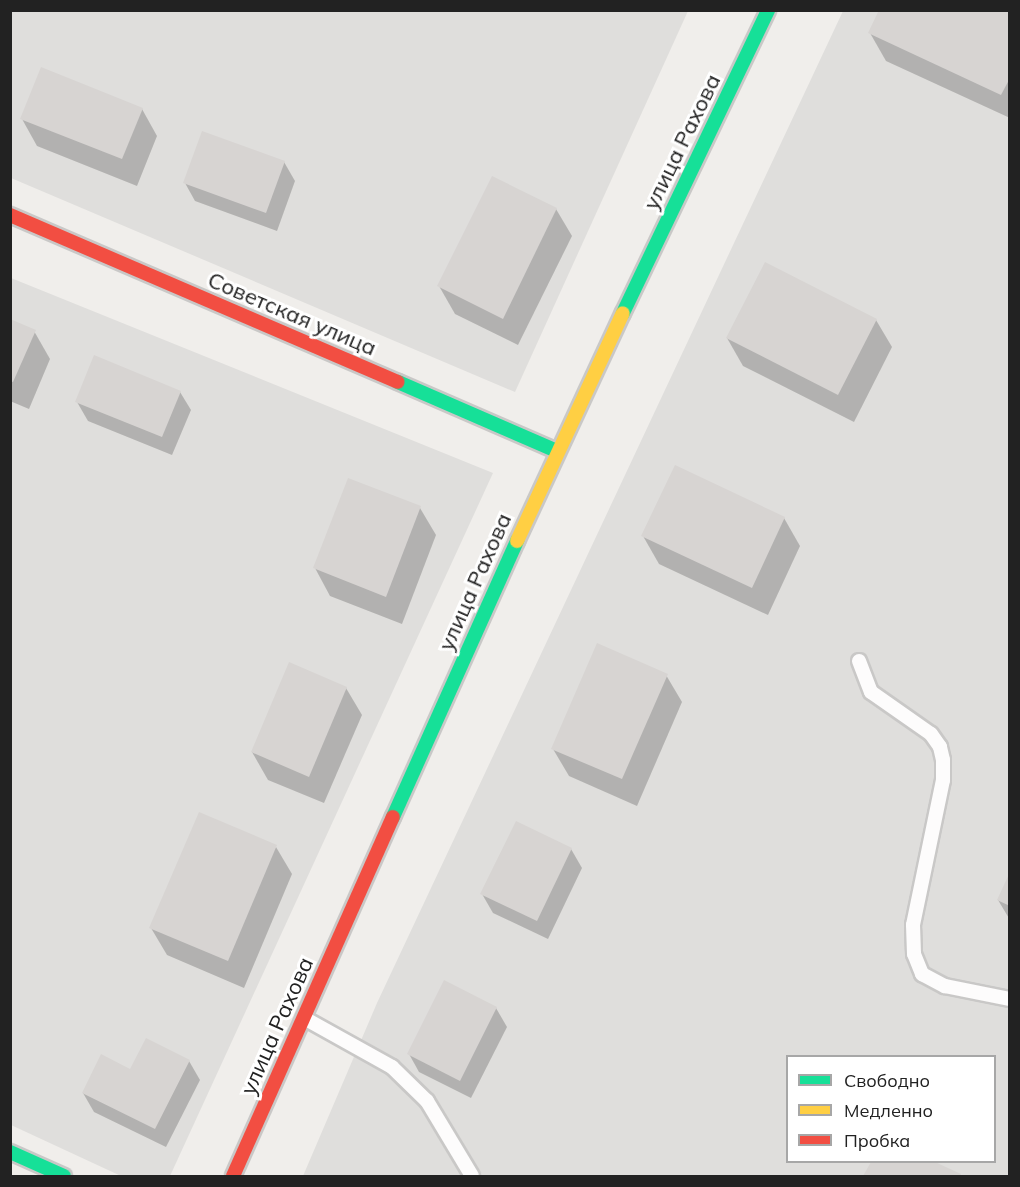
<!DOCTYPE html>
<html>
<head>
<meta charset="utf-8">
<style>
  body { margin:0 }
  #map { position:relative; width:1020px; height:1187px; overflow:hidden; background:#f0eeeb; font-family:Mulish,sans-serif }
  div>[style] { position:absolute }
  .residential>* { inset:0; background:#dfdedc }
  .shadow>* { inset:0; background:#0003 }
  .building>* { inset:0; background:#d7d4d2 }
  .roads { filter:drop-shadow(2px 0 #c9c8c7) drop-shadow(-2px 0 #c9c8c7) drop-shadow(0 2px #c9c8c7) drop-shadow(0 -2px #c9c8c7) }
  .lane>* { height:14px; margin:-7px; padding:0 7px; transform-origin:7px; border-radius:7px; background:#fdfcfc }
  .fast>* { height:14px; margin:-7px; padding:0 7px; transform-origin:7px; border-radius:7px; background:#16e098 }
  .slow>* { height:14px; margin:-7px; padding:0 7px; transform-origin:7px; border-radius:7px; background:#ffcf43 }
  .jam>* { height:14px; margin:-7px; padding:0 7px; transform-origin:7px; border-radius:7px; background:#f24e42 }
  span { translate:-50% -50%; white-space:nowrap; text-align:center; line-height:1.15; -webkit-text-stroke:6px #fff; paint-order:stroke }
  .street-label { font-size:22px; color:#222 }
  .frame { position:absolute; inset:0; border:12px solid #222; pointer-events:none }
  .legend { position:absolute; left:786px; top:1055px; width:210px; height:108px; box-sizing:border-box; background:#fff; border:2px solid #a7a7a7; margin:0; padding:8px 10px; list-style:none; font-size:18px; color:#222 }
  .legend li { display:flex; align-items:center; gap:12px; height:30px }
  .legend b { width:30px; border:2px solid #a7a7a7 }
</style>
</head>
<body>
<div id="map">
  <div class="residential">
    <i style="clip-path:polygon(11px 11px,688px 11px,515px 392px,11px 178px)"></i>
    <i style="clip-path:polygon(evenodd,843px 11px,1009px 11px,1009px 1176px,303px 1176px,377px 1003px,843px 11px,788px 1056px,994px 1056px,994px 1162px,788px 1162px,788px 1056px)"></i>
    <i style="clip-path:polygon(11px 278px,493px 473px,170px 1176px,121px 1176px,11px 1125px)"></i>
  </div>
  <div class="shadow">
    <i style="clip-path:polygon(1010px 10px,1010px 118px,886px 61px,870px 33px)"></i>
    <i style="clip-path:polygon(142px 109px,157px 136px,137px 186px,37px 146px,22px 119px)"></i>
    <i style="clip-path:polygon(284px 162px,295px 181px,277px 231px,195px 201px,185px 183px)"></i>
    <i style="clip-path:polygon(556px 209px,572px 236px,518px 345px,455px 314px,439px 286px)"></i>
    <i style="clip-path:polygon(876px 320px,892px 347px,854px 422px,743px 366px,727px 338px)"></i>
    <i style="clip-path:polygon(10px 321px,34px 331px,50px 359px,29px 409px,10px 401px)"></i>
    <i style="clip-path:polygon(180px 392px,191px 410px,172px 455px,88px 421px,77px 402px)"></i>
    <i style="clip-path:polygon(349px 480px,420px 508px,436px 535px,402px 624px,330px 596px,315px 568px)"></i>
    <i style="clip-path:polygon(784px 518px,800px 546px,768px 615px,659px 564px,643px 536px)"></i>
    <i style="clip-path:polygon(666px 675px,682px 702px,637px 806px,569px 776px,553px 749px)"></i>
    <i style="clip-path:polygon(346px 688px,362px 715px,324px 803px,268px 780px,252px 752px)"></i>
    <i style="clip-path:polygon(276px 847px,292px 874px,244px 988px,167px 955px,151px 928px)"></i>
    <i style="clip-path:polygon(571px 849px,582px 868px,548px 939px,493px 913px,482px 894px)"></i>
    <i style="clip-path:polygon(1010px 876px,1010px 920px,998px 900px)"></i>
    <i style="clip-path:polygon(496px 1008px,507px 1027px,471px 1098px,419px 1072px,409px 1054px)"></i>
    <i style="clip-path:polygon(189px 1061px,200px 1080px,166px 1147px,94px 1112px,83px 1093px,131px 1071px)"></i>
    <i style="clip-path:polygon(872px 1162px,931px 1162px,961px 1176px,865px 1176px)"></i>
  </div>
  <div class="building">
    <i style="clip-path:polygon(879px 10px,1010px 10px,1010px 78px,1001px 95px,868px 33px)"></i>
    <i style="clip-path:polygon(41px 67px,143px 108px,122px 159px,20px 119px)"></i>
    <i style="clip-path:polygon(202px 131px,285px 161px,266px 213px,183px 183px)"></i>
    <i style="clip-path:polygon(492px 176px,557px 208px,503px 319px,437px 286px)"></i>
    <i style="clip-path:polygon(765px 262px,877px 319px,838px 395px,726px 338px)"></i>
    <i style="clip-path:polygon(10px 319px,36px 330px,13px 382px,10px 381px)"></i>
    <i style="clip-path:polygon(94px 355px,181px 391px,162px 437px,75px 402px)"></i>
    <i style="clip-path:polygon(675px 465px,785px 517px,752px 588px,641px 536px)"></i>
    <i style="clip-path:polygon(348px 478px,421px 506px,386px 597px,313px 568px)"></i>
    <i style="clip-path:polygon(597px 643px,668px 674px,622px 779px,551px 749px)"></i>
    <i style="clip-path:polygon(289px 662px,347px 687px,309px 777px,251px 752px)"></i>
    <i style="clip-path:polygon(199px 812px,277px 845px,228px 961px,149px 928px)"></i>
    <i style="clip-path:polygon(516px 821px,572px 848px,537px 921px,480px 894px)"></i>
    <i style="clip-path:polygon(1010px 872px,1010px 906px,997px 900px)"></i>
    <i style="clip-path:polygon(444px 980px,497px 1007px,460px 1081px,407px 1054px)"></i>
    <i style="clip-path:polygon(146px 1038px,190px 1060px,155px 1129px,82px 1093px,101px 1054px,130px 1069px)"></i>
    <i style="clip-path:polygon(871px 1162px,935px 1162px,961px 1174px,960px 1176px,863px 1176px)"></i>
  </div>
  <div class="roads">
    <div class="lane">
      <i style="left:859px;top:661px;width:33px;rotate:69deg"></i>
      <i style="left:871px;top:692px;width:73px;rotate:35deg"></i>
      <i style="left:931px;top:734px;width:16px;rotate:55deg"></i>
      <i style="left:940px;top:747px;width:13px;rotate:77deg"></i>
      <i style="left:943px;top:760px;width:20px;rotate:90deg"></i>
      <i style="left:943px;top:780px;width:148px;rotate:101.7deg"></i>
      <i style="left:913px;top:925px;width:29px;rotate:88deg"></i>
      <i style="left:914px;top:954px;width:22px;rotate:68deg"></i>
      <i style="left:922px;top:974px;width:26px;rotate:28deg"></i>
      <i style="left:945px;top:986px;width:66px;rotate:11.3deg"></i>
      <i style="left:304px;top:1018px;width:101px;rotate:29.1deg"></i>
      <i style="left:392px;top:1067px;width:49px;rotate:44.2deg"></i>
      <i style="left:427px;top:1101px;width:87px;rotate:59deg"></i>
    </div>
    <div class="fast">
      <i style="left:623px;top:313px;width:336px;rotate:-64.4deg"></i>
      <i style="left:398px;top:382px;width:173px;rotate:23.5deg"></i>
      <i style="left:393px;top:817px;width:303px;rotate:-65.8deg"></i>
      <i style="left:10px;top:1152px;width:59px;rotate:24deg"></i>
    </div>
    <div class="slow">
      <i style="left:517px;top:541px;width:251px;rotate:-65.1deg"></i>
    </div>
    <div class="jam">
      <i style="left:10px;top:215px;width:422px;rotate:23.3deg"></i>
      <i style="left:233px;top:1176px;width:393px;rotate:-66deg"></i>
    </div>
  </div>
  <div class="street-label">
    <span style="left:682px;top:142px;rotate:-64deg">улица Рахова</span>
    <span style="left:292px;top:314px;rotate:23deg">Советская улица</span>
    <span style="left:475px;top:582px;rotate:-66deg">улица Рахова</span>
    <span style="left:277px;top:1026px;rotate:-66deg">улица Рахова</span>
  </div>
  <div class="frame"></div>
  <ul class="legend">
  <li><b style="height:8px;background:#16e098"></b>Свободно</li>
  <li><b style="height:8px;background:#ffcf43"></b>Медленно</li>
  <li><b style="height:8px;background:#f24e42"></b>Пробка</li>
  </ul>
</div>
</body>
</html>
